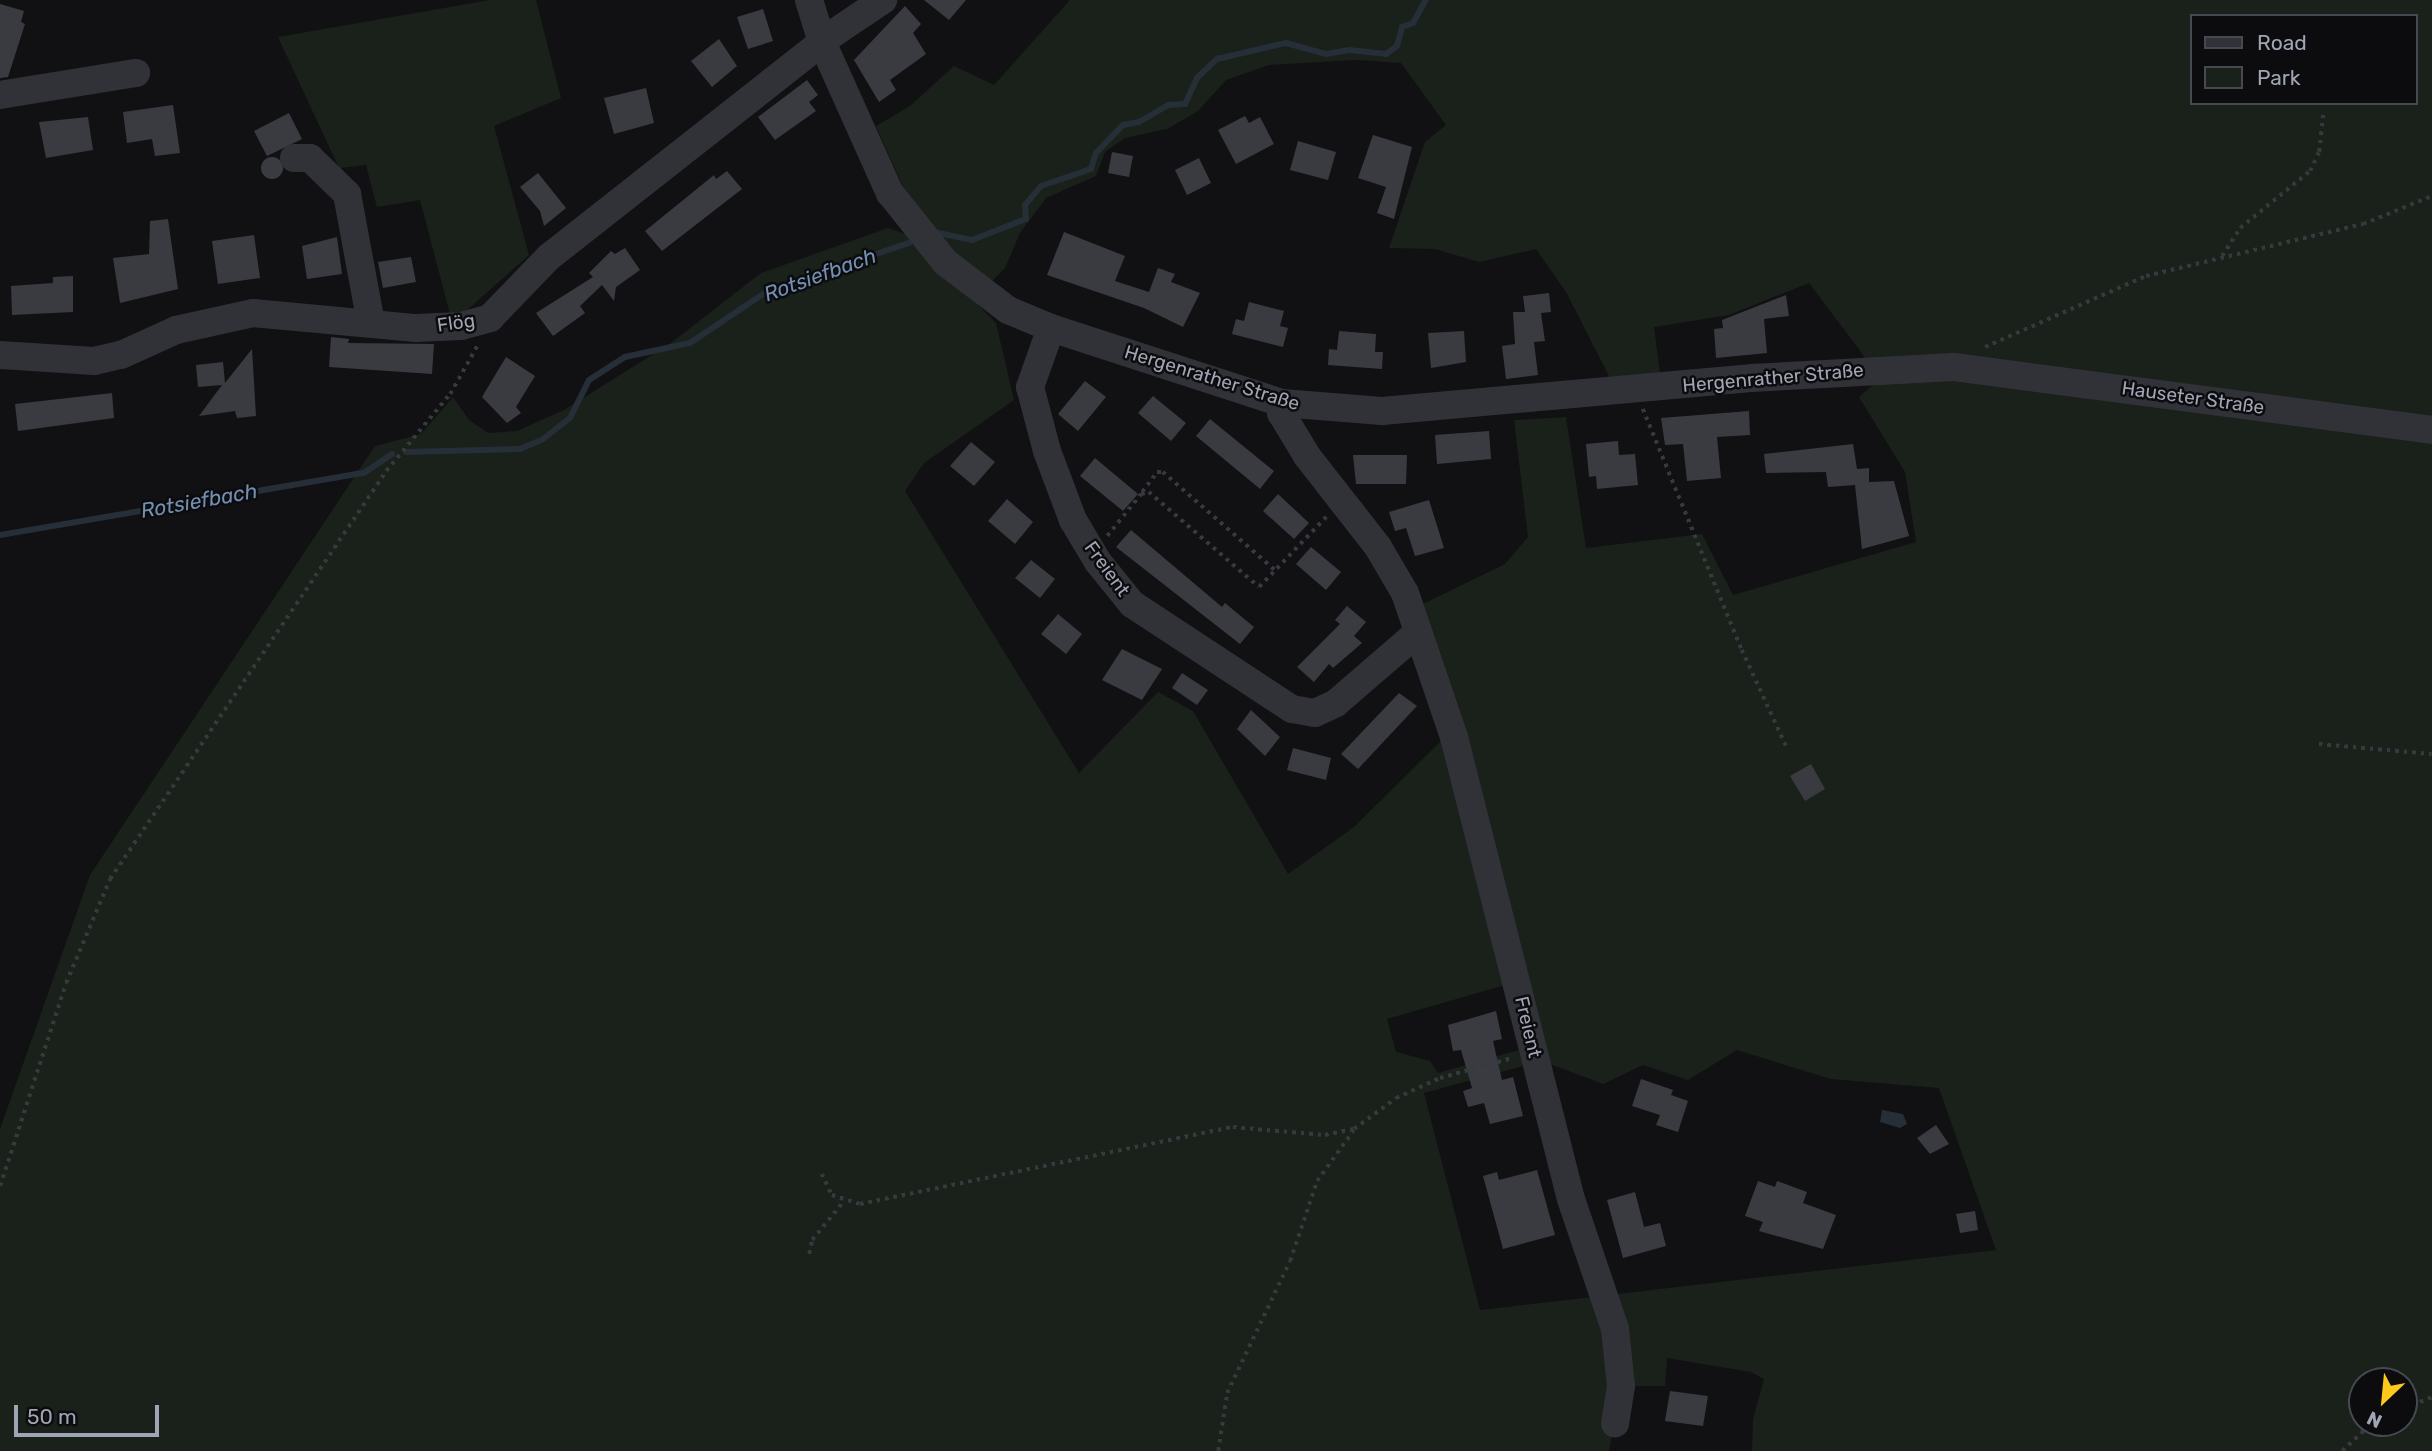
<!DOCTYPE html>
<html>
<head>
<meta charset="utf-8">
<style>
  body { margin:0 }
  #map { position:relative; width:2432px; height:1451px; overflow:hidden; background:#111113; font-family:Rubik,sans-serif }
  div>[style] { position:absolute }
  .green>* { inset:0; background:#19211a }
  .water>* { inset:0; background:#262e37 }
  .stream>* { height:6px; margin:-3px; padding:0 3px; transform-origin:3px; border-radius:3px; background:#262e37 }
  .building>* { inset:0; background:#3a3b41 }
  .round { border-radius:50% }
  .path>* { height:3.5px; margin-top:-1.75px; transform-origin:0; background:repeating-linear-gradient(90deg,#37393f 0 3.5px,transparent 0 8.5px) }
  .minor>* { height:28px; margin:-14px; padding:0 14px; transform-origin:14px; border-radius:14px; background:#313238 }
  span { translate:-50% -50%; white-space:nowrap; text-align:center; line-height:1.15; -webkit-text-stroke:5px #0c0c0e; paint-order:stroke }
  .street-label { font-size:19px; color:#a0a5b5 }
  .water-label { font-size:21px; color:#7390b4; font-style:italic }
  .legend { position:absolute; left:2190px; top:14px; width:228px; height:91px; box-sizing:border-box; background:#0c0c0e; border:2px solid #474951; margin:0; padding:9px 12px; list-style:none; font-size:21px; color:#a0a5b5 }
  .legend li { display:flex; align-items:center; gap:14px; height:35px }
  .legend b { width:35px; border:2px solid #474951 }
  .north { position:absolute; left:2348px; top:1367px; width:70px; height:70px; box-sizing:border-box; background:#0c0c0e; border:2px solid #474951; border-radius:50%; rotate:206deg; font-size:19px; font-weight:700; line-height:28px; text-align:center; color:#a0a5b5 }
  .north::after { content:''; display:block; margin:auto; width:24px; height:32px; background:#ffc81c; clip-path:polygon(50% 0,100% 100%,50% 72%,0 100%) }
  .scale { position:absolute; left:14px; top:1405px; width:145px; height:32px; box-sizing:border-box; border:4px solid #a0a5b5; border-top:0; padding-left:9px; font-size:21px; line-height:24px; white-space:nowrap; color:#a0a5b5; -webkit-text-stroke:5px #0c0c0e; paint-order:stroke }
</style>
</head>
<body>
<div id="map">
  <div class="green">
    <i style="clip-path:polygon(490px 0,536px 0,561px 98px,494px 126px,529px 255px,466px 311px,450px 314px,420px 200px,377px 207px,366px 165px,339px 168px,278px 37px)"></i>
    <i style="clip-path:polygon(evenodd,1070px 0,2432px 0,2432px 1451px,1752px 1451px,1753px 1419px,1764px 1379px,1751px 1372px,1667px 1358px,1665px 1386px,1621px 1386px,1609px 1451px,0 1451px,0 1129px,90px 875px,375px 446px,421px 434px,453px 397px,469px 420px,488px 433px,517px 431px,564px 410px,671px 343px,761px 273px,888px 228px,908px 235px,996px 323px,1014px 400px,924px 463px,905px 491px,1079px 773px,1158px 692px,1193px 711px,1288px 874px,1354px 827px,1444px 738px,1512px 983px,1387px 1019px,1396px 1052px,1430px 1061px,1438px 1073px,1519px 1050px,1523px 1066px,1424px 1093px,1480px 1310px,1996px 1250px,1939px 1088px,1831px 1079px,1737px 1050px,1688px 1080px,1643px 1065px,1603px 1084px,1542px 1061px,1423px 604px,1505px 564px,1528px 537px,1514px 420px,1566px 417px,1586px 548px,1702px 534px,1733px 595px,1916px 542px,1905px 472px,1859px 397px,1878px 381px,1861px 352px,1809px 283px,1729px 315px,1654px 327px,1660px 374px,1611px 380px,1566px 292px,1536px 249px,1479px 262px,1435px 249px,1389px 248px,1425px 142px,1446px 125px,1401px 63px,1355px 60px,1269px 65px,1226px 80px,1198px 111px,1167px 129px,1125px 138px,1105px 152px,1096px 176px,1046px 198px,1020px 233px,1005px 268px,990px 283px,957px 259px,909px 200px,876px 126px,910px 106px,954px 66px,994px 85px,1070px 0,2192px 16px,2416px 16px,2416px 103px,2192px 103px,2192px 16px,1070px 0,2362px 1381px,2404px 1381px,2404px 1423px,2362px 1423px,2362px 1381px)"></i>
  </div>
  <div class="water">
    <i style="clip-path:polygon(1882px 1110px,1903px 1114px,1907px 1124px,1900px 1128px,1880px 1122px)"></i>
  </div>
  <div class="stream">
    <i style="left:934px;top:232px;width:39px;rotate:12deg"></i>
    <i style="left:972px;top:240px;width:58px;rotate:-21.3deg"></i>
    <i style="left:1026px;top:219px;width:14px;rotate:-94deg"></i>
    <i style="left:1025px;top:205px;width:25px;rotate:-50deg"></i>
    <i style="left:1041px;top:186px;width:53px;rotate:-18.8deg"></i>
    <i style="left:1091px;top:169px;width:17px;rotate:-73deg"></i>
    <i style="left:1096px;top:153px;width:39px;rotate:-46deg"></i>
    <i style="left:1123px;top:125px;width:16px;rotate:-11deg"></i>
    <i style="left:1139px;top:122px;width:34px;rotate:-30deg"></i>
    <i style="left:1168px;top:105px;width:17px;rotate:-3deg"></i>
    <i style="left:1185px;top:104px;width:29px;rotate:-65deg"></i>
    <i style="left:1197px;top:78px;width:28px;rotate:-44deg"></i>
    <i style="left:1217px;top:59px;width:71px;rotate:-13.1deg"></i>
    <i style="left:1286px;top:43px;width:41px;rotate:15.4deg"></i>
    <i style="left:1326px;top:54px;width:23px;rotate:-10deg"></i>
    <i style="left:1349px;top:50px;width:37px;rotate:6deg"></i>
    <i style="left:1386px;top:54px;width:14px;rotate:-36deg"></i>
    <i style="left:1397px;top:46px;width:20px;rotate:-75deg"></i>
    <i style="left:1402px;top:27px;width:12px;rotate:-20deg"></i>
    <i style="left:1413px;top:23px;width:26px;rotate:-61deg"></i>
    <i style="left:406px;top:452px;width:114px;rotate:-1.5deg"></i>
    <i style="left:520px;top:449px;width:25px;rotate:-23deg"></i>
    <i style="left:543px;top:439px;width:34px;rotate:-38deg"></i>
    <i style="left:570px;top:418px;width:42px;rotate:-63.4deg"></i>
    <i style="left:589px;top:380px;width:43px;rotate:-32.6deg"></i>
    <i style="left:625px;top:357px;width:66px;rotate:-12.2deg"></i>
    <i style="left:690px;top:343px;width:95px;rotate:-33.9deg"></i>
    <i style="left:769px;top:290px;width:148px;rotate:-18.6deg"></i>
    <i style="left:0;top:535px;width:369px;rotate:-9.7deg"></i>
    <i style="left:364px;top:473px;width:34px;rotate:-34deg"></i>
  </div>
  <div class="building">
    <i style="clip-path:polygon(924px 0,966px 0,949px 20px)"></i>
    <i style="clip-path:polygon(0 4px,24px 11px,21px 22px,25px 24px,8px 77px,0 78px)"></i>
    <i style="clip-path:polygon(905px 6px,921px 24px,913px 33px,926px 54px,890px 80px,896px 90px,879px 102px,854px 60px)"></i>
    <i style="clip-path:polygon(763px 9px,773px 41px,748px 49px,737px 17px)"></i>
    <i style="clip-path:polygon(719px 39px,737px 66px,712px 87px,691px 61px)"></i>
    <i style="clip-path:polygon(807px 80px,818px 95px,809px 102px,816px 111px,775px 140px,758px 117px)"></i>
    <i style="clip-path:polygon(646px 88px,654px 123px,614px 134px,604px 98px)"></i>
    <i style="clip-path:polygon(173px 105px,180px 153px,155px 156px,152px 139px,127px 143px,123px 112px)"></i>
    <i style="clip-path:polygon(289px 113px,302px 139px,267px 156px,254px 131px)"></i>
    <i style="clip-path:polygon(1245px 116px,1249px 123px,1260px 117px,1274px 144px,1236px 164px,1218px 130px)"></i>
    <i style="clip-path:polygon(88px 117px,93px 150px,46px 158px,39px 122px)"></i>
    <i style="clip-path:polygon(1373px 135px,1412px 147px,1394px 219px,1377px 213px,1386px 187px,1358px 178px)"></i>
    <i style="clip-path:polygon(1298px 141px,1336px 152px,1328px 180px,1290px 170px)"></i>
    <i style="clip-path:polygon(1112px 152px,1133px 156px,1129px 177px,1108px 173px)"></i>
    <i class="round" style="left:261px;top:157px;width:22px;height:22px"></i>
    <i style="clip-path:polygon(1199px 158px,1211px 183px,1187px 195px,1175px 170px)"></i>
    <i style="clip-path:polygon(727px 171px,742px 189px,662px 251px,645px 231px,714px 175px,716px 179px)"></i>
    <i style="clip-path:polygon(538px 173px,566px 208px,544px 226px,540px 211px,520px 187px)"></i>
    <i style="clip-path:polygon(168px 219px,178px 289px,120px 303px,113px 258px,149px 254px,150px 221px)"></i>
    <i style="clip-path:polygon(1064px 232px,1125px 256px,1115px 281px,1149px 292px,1158px 268px,1175px 274px,1171px 282px,1200px 293px,1183px 327px,1144px 308px,1047px 275px)"></i>
    <i style="clip-path:polygon(254px 235px,260px 278px,218px 284px,212px 241px)"></i>
    <i style="clip-path:polygon(337px 237px,342px 274px,307px 279px,302px 246px)"></i>
    <i style="clip-path:polygon(625px 248px,640px 270px,616px 287px,614px 301px,602px 285px,580px 306px,585px 313px,553px 336px,536px 313px,593px 277px,589px 273px,611px 251px,615px 254px)"></i>
    <i style="clip-path:polygon(411px 257px,416px 282px,383px 288px,378px 262px)"></i>
    <i style="clip-path:polygon(73px 276px,73px 312px,12px 315px,11px 286px,53px 283px,53px 277px)"></i>
    <i style="clip-path:polygon(1549px 293px,1551px 312px,1541px 313px,1545px 341px,1534px 342px,1538px 375px,1506px 379px,1502px 346px,1515px 344px,1513px 312px,1525px 312px,1523px 296px)"></i>
    <i style="clip-path:polygon(1786px 295px,1789px 316px,1764px 319px,1767px 353px,1716px 358px,1714px 329px,1723px 328px,1722px 320px)"></i>
    <i style="clip-path:polygon(1249px 302px,1284px 311px,1280px 326px,1288px 328px,1283px 347px,1232px 334px,1236px 319px,1244px 321px)"></i>
    <i style="clip-path:polygon(1339px 331px,1376px 334px,1375px 352px,1383px 352px,1382px 369px,1328px 365px,1329px 349px,1337px 350px)"></i>
    <i style="clip-path:polygon(1464px 331px,1466px 362px,1431px 368px,1428px 333px)"></i>
    <i style="clip-path:polygon(331px 337px,349px 339px,348px 343px,434px 344px,432px 374px,329px 367px)"></i>
    <i style="clip-path:polygon(252px 349px,256px 416px,237px 418px,235px 411px,199px 416px,222px 385px,198px 387px,196px 365px,223px 362px,225px 383px)"></i>
    <i style="clip-path:polygon(506px 357px,535px 376px,516px 407px,521px 413px,507px 423px,482px 397px)"></i>
    <i style="clip-path:polygon(1085px 381px,1106px 397px,1078px 431px,1058px 414px)"></i>
    <i style="clip-path:polygon(112px 393px,114px 418px,18px 431px,15px 404px)"></i>
    <i style="clip-path:polygon(1153px 396px,1186px 423px,1171px 441px,1138px 413px)"></i>
    <i style="clip-path:polygon(1749px 411px,1750px 435px,1717px 437px,1721px 478px,1687px 481px,1683px 444px,1665px 445px,1661px 418px)"></i>
    <i style="clip-path:polygon(1210px 419px,1274px 471px,1260px 489px,1196px 436px)"></i>
    <i style="clip-path:polygon(1489px 431px,1491px 459px,1437px 464px,1435px 435px)"></i>
    <i style="clip-path:polygon(1618px 441px,1619px 455px,1635px 454px,1638px 485px,1597px 489px,1596px 476px,1589px 477px,1586px 444px)"></i>
    <i style="clip-path:polygon(971px 442px,995px 462px,974px 486px,950px 466px)"></i>
    <i style="clip-path:polygon(1853px 444px,1857px 469px,1869px 468px,1869px 482px,1894px 481px,1909px 536px,1862px 549px,1855px 485px,1828px 487px,1826px 472px,1766px 473px,1764px 454px)"></i>
    <i style="clip-path:polygon(1353px 455px,1407px 455px,1406px 484px,1356px 484px)"></i>
    <i style="clip-path:polygon(1095px 458px,1138px 494px,1123px 511px,1080px 476px)"></i>
    <i style="clip-path:polygon(1278px 494px,1309px 523px,1294px 539px,1263px 511px)"></i>
    <i style="clip-path:polygon(1007px 499px,1033px 522px,1015px 544px,988px 521px)"></i>
    <i style="clip-path:polygon(1429px 500px,1444px 548px,1415px 556px,1406px 528px,1395px 531px,1389px 512px)"></i>
    <i style="clip-path:polygon(1131px 530px,1222px 607px,1225px 603px,1254px 627px,1240px 644px,1116px 547px)"></i>
    <i style="clip-path:polygon(1311px 547px,1341px 572px,1326px 590px,1296px 564px)"></i>
    <i style="clip-path:polygon(1031px 560px,1055px 579px,1040px 598px,1015px 578px)"></i>
    <i style="clip-path:polygon(1347px 606px,1366px 622px,1354px 636px,1362px 643px,1333px 668px,1329px 664px,1314px 682px,1297px 667px,1340px 624px,1335px 620px)"></i>
    <i style="clip-path:polygon(1058px 614px,1082px 634px,1066px 654px,1041px 634px)"></i>
    <i style="clip-path:polygon(1122px 649px,1162px 669px,1142px 700px,1102px 680px)"></i>
    <i style="clip-path:polygon(1182px 673px,1208px 690px,1197px 705px,1172px 688px)"></i>
    <i style="clip-path:polygon(1399px 693px,1417px 706px,1358px 769px,1341px 754px)"></i>
    <i style="clip-path:polygon(1251px 710px,1280px 737px,1265px 756px,1237px 729px)"></i>
    <i style="clip-path:polygon(1293px 748px,1331px 758px,1326px 780px,1287px 770px)"></i>
    <i style="clip-path:polygon(1811px 764px,1825px 789px,1805px 801px,1790px 776px)"></i>
    <i style="clip-path:polygon(1496px 1011px,1502px 1039px,1493px 1041px,1502px 1080px,1513px 1077px,1523px 1116px,1490px 1124px,1484px 1103px,1468px 1107px,1463px 1091px,1472px 1088px,1461px 1050px,1453px 1051px,1448px 1025px)"></i>
    <i style="clip-path:polygon(1641px 1079px,1673px 1090px,1671px 1095px,1688px 1101px,1678px 1132px,1656px 1125px,1660px 1115px,1632px 1106px)"></i>
    <i style="clip-path:polygon(1936px 1125px,1949px 1144px,1930px 1154px,1917px 1138px)"></i>
    <i style="clip-path:polygon(1537px 1170px,1555px 1235px,1503px 1249px,1483px 1176px,1497px 1172px,1499px 1180px)"></i>
    <i style="clip-path:polygon(1758px 1181px,1775px 1187px,1777px 1181px,1807px 1192px,1803px 1203px,1836px 1215px,1823px 1249px,1759px 1231px,1763px 1222px,1745px 1216px)"></i>
    <i style="clip-path:polygon(1635px 1192px,1644px 1227px,1660px 1223px,1666px 1246px,1623px 1258px,1607px 1200px)"></i>
    <i style="clip-path:polygon(1975px 1211px,1978px 1230px,1960px 1233px,1956px 1214px)"></i>
    <i style="clip-path:polygon(1670px 1391px,1708px 1396px,1703px 1426px,1665px 1421px)"></i>
  </div>
  <div class="path">
    <i style="left:2222px;top:256px;width:33px;rotate:-57deg"></i>
    <i style="left:2240px;top:228px;width:90px;rotate:-39.2deg"></i>
    <i style="left:2310px;top:171px;width:21px;rotate:-65deg"></i>
    <i style="left:2319px;top:152px;width:37px;rotate:-84deg"></i>
    <i style="left:1985px;top:347px;width:176px;rotate:-23.8deg"></i>
    <i style="left:2146px;top:276px;width:223px;rotate:-13.5deg"></i>
    <i style="left:2363px;top:224px;width:74px;rotate:-22.1deg"></i>
    <i style="left:1643px;top:409px;width:261px;rotate:67.7deg"></i>
    <i style="left:1742px;top:650px;width:108px;rotate:65.3deg"></i>
    <i style="left:1142px;top:492px;width:25px;rotate:-53deg"></i>
    <i style="left:1157px;top:472px;width:6px"></i>
    <i style="left:1163px;top:472px;width:150px;rotate:41.2deg"></i>
    <i style="left:1107px;top:536px;width:54px;rotate:-51deg"></i>
    <i style="left:1141px;top:494px;width:8px;rotate:-14deg"></i>
    <i style="left:1149px;top:492px;width:145px;rotate:40.8deg"></i>
    <i style="left:1259px;top:587px;width:98px;rotate:-46.2deg"></i>
    <i style="left:2319px;top:744px;width:113px;rotate:5.1deg"></i>
    <i style="left:822px;top:1174px;width:23px;rotate:65deg"></i>
    <i style="left:832px;top:1195px;width:29px;rotate:18deg"></i>
    <i style="left:860px;top:1204px;width:381px;rotate:-11.7deg"></i>
    <i style="left:1233px;top:1127px;width:92px;rotate:5deg"></i>
    <i style="left:1325px;top:1135px;width:30px;rotate:-12deg"></i>
    <i style="left:1354px;top:1129px;width:52px;rotate:-36.4deg"></i>
    <i style="left:1396px;top:1098px;width:48px;rotate:-24.4deg"></i>
    <i style="left:1440px;top:1078px;width:75px;rotate:-15.5deg"></i>
    <i style="left:0;top:1186px;width:213px;rotate:-72deg"></i>
    <i style="left:66px;top:983px;width:113px;rotate:-67.1deg"></i>
    <i style="left:110px;top:879px;width:493px;rotate:-55.9deg"></i>
    <i style="left:386px;top:471px;width:100px;rotate:-50.3deg"></i>
    <i style="left:450px;top:394px;width:55px;rotate:-60.6deg"></i>
    <i style="left:809px;top:1254px;width:14px;rotate:-78deg"></i>
    <i style="left:812px;top:1240px;width:49px;rotate:-50.8deg"></i>
    <i style="left:2404px;top:1408px;width:30px;rotate:-21deg"></i>
    <i style="left:1218px;top:1451px;width:59px;rotate:-81.2deg"></i>
    <i style="left:1227px;top:1393px;width:146px;rotate:-64.5deg"></i>
    <i style="left:1290px;top:1261px;width:84px;rotate:-71.4deg"></i>
    <i style="left:1317px;top:1181px;width:62px;rotate:-54.2deg"></i>
    <i style="left:2342px;top:1451px;width:41px;rotate:-43deg"></i>
  </div>
  <div class="minor">
    <i style="left:809px;top:0;width:44px;rotate:72.8deg"></i>
    <i style="left:822px;top:42px;width:166px;rotate:65.8deg"></i>
    <i style="left:890px;top:193px;width:88px;rotate:51.4deg"></i>
    <i style="left:945px;top:262px;width:79px;rotate:37.3deg"></i>
    <i style="left:1008px;top:310px;width:47px;rotate:22.7deg"></i>
    <i style="left:1051px;top:328px;width:243px;rotate:18deg"></i>
    <i style="left:1282px;top:403px;width:100px;rotate:4.6deg"></i>
    <i style="left:1382px;top:411px;width:370px;rotate:-5.1deg"></i>
    <i style="left:1751px;top:378px;width:203px;rotate:-3.1deg"></i>
    <i style="left:1954px;top:367px;width:482px;rotate:7.5deg"></i>
    <i style="left:0;top:95px;width:138px;rotate:-9.2deg"></i>
    <i style="left:294px;top:158px;width:16px"></i>
    <i style="left:310px;top:158px;width:52px;rotate:44.2deg"></i>
    <i style="left:347px;top:194px;width:131px;rotate:79.5deg"></i>
    <i style="left:1051px;top:328px;width:63px;rotate:109.6deg"></i>
    <i style="left:1030px;top:387px;width:66px;rotate:75.1deg"></i>
    <i style="left:1047px;top:451px;width:74px;rotate:69.4deg"></i>
    <i style="left:1073px;top:520px;width:49px;rotate:59.2deg"></i>
    <i style="left:1098px;top:562px;width:54px;rotate:51deg"></i>
    <i style="left:1132px;top:604px;width:191px;rotate:33.3deg"></i>
    <i style="left:1292px;top:709px;width:23px;rotate:10deg"></i>
    <i style="left:1315px;top:713px;width:23px;rotate:-25deg"></i>
    <i style="left:1336px;top:703px;width:107px;rotate:-40.8deg"></i>
    <i style="left:0;top:355px;width:94px;rotate:3.7deg"></i>
    <i style="left:94px;top:361px;width:28px;rotate:-13deg"></i>
    <i style="left:121px;top:355px;width:60px;rotate:-24.4deg"></i>
    <i style="left:176px;top:330px;width:79px;rotate:-12.4deg"></i>
    <i style="left:253px;top:313px;width:164px;rotate:5.3deg"></i>
    <i style="left:416px;top:328px;width:45px;rotate:-2.5deg"></i>
    <i style="left:461px;top:326px;width:30px;rotate:-15deg"></i>
    <i style="left:490px;top:318px;width:85px;rotate:-46deg"></i>
    <i style="left:549px;top:257px;width:359px;rotate:-38.2deg"></i>
    <i style="left:831px;top:35px;width:63px;rotate:-33.9deg"></i>
    <i style="left:1282px;top:403px;width:10px;rotate:96deg"></i>
    <i style="left:1281px;top:413px;width:50px;rotate:58.8deg"></i>
    <i style="left:1307px;top:456px;width:115px;rotate:52deg"></i>
    <i style="left:1378px;top:547px;width:53px;rotate:59.6deg"></i>
    <i style="left:1405px;top:593px;width:152px;rotate:71.2deg"></i>
    <i style="left:1454px;top:737px;width:477px;rotate:75.8deg"></i>
    <i style="left:1571px;top:1199px;width:137px;rotate:71.3deg"></i>
    <i style="left:1615px;top:1329px;width:57px;rotate:84deg"></i>
    <i style="left:1621px;top:1386px;width:38px;rotate:99deg"></i>
  </div>
  <div class="street-label">
    <span style="left:456px;top:323px;rotate:-8deg">Flög</span>
    <span style="left:1212px;top:378px;rotate:17deg">Hergenrather Straße</span>
    <span style="left:1773px;top:378px;rotate:-5deg">Hergenrather Straße</span>
    <span style="left:2193px;top:398px;rotate:8deg">Hauseter Straße</span>
    <span style="left:1107px;top:569px;rotate:54deg">Freient</span>
    <span style="left:1528px;top:1027px;rotate:77deg">Freient</span>
  </div>
  <div class="water-label">
    <span style="left:820px;top:275px;rotate:-20deg">Rotsiefbach</span>
    <span style="left:199px;top:501px;rotate:-10deg">Rotsiefbach</span>
  </div>
  <ul class="legend">
  <li><b style="height:9px;background:#313238"></b>Road</li>
  <li><b style="height:19px;background:#19211a"></b>Park</li>
  </ul>
  <div class="north">N</div>
  <div class="scale">50 m</div>
</div>
</body>
</html>
